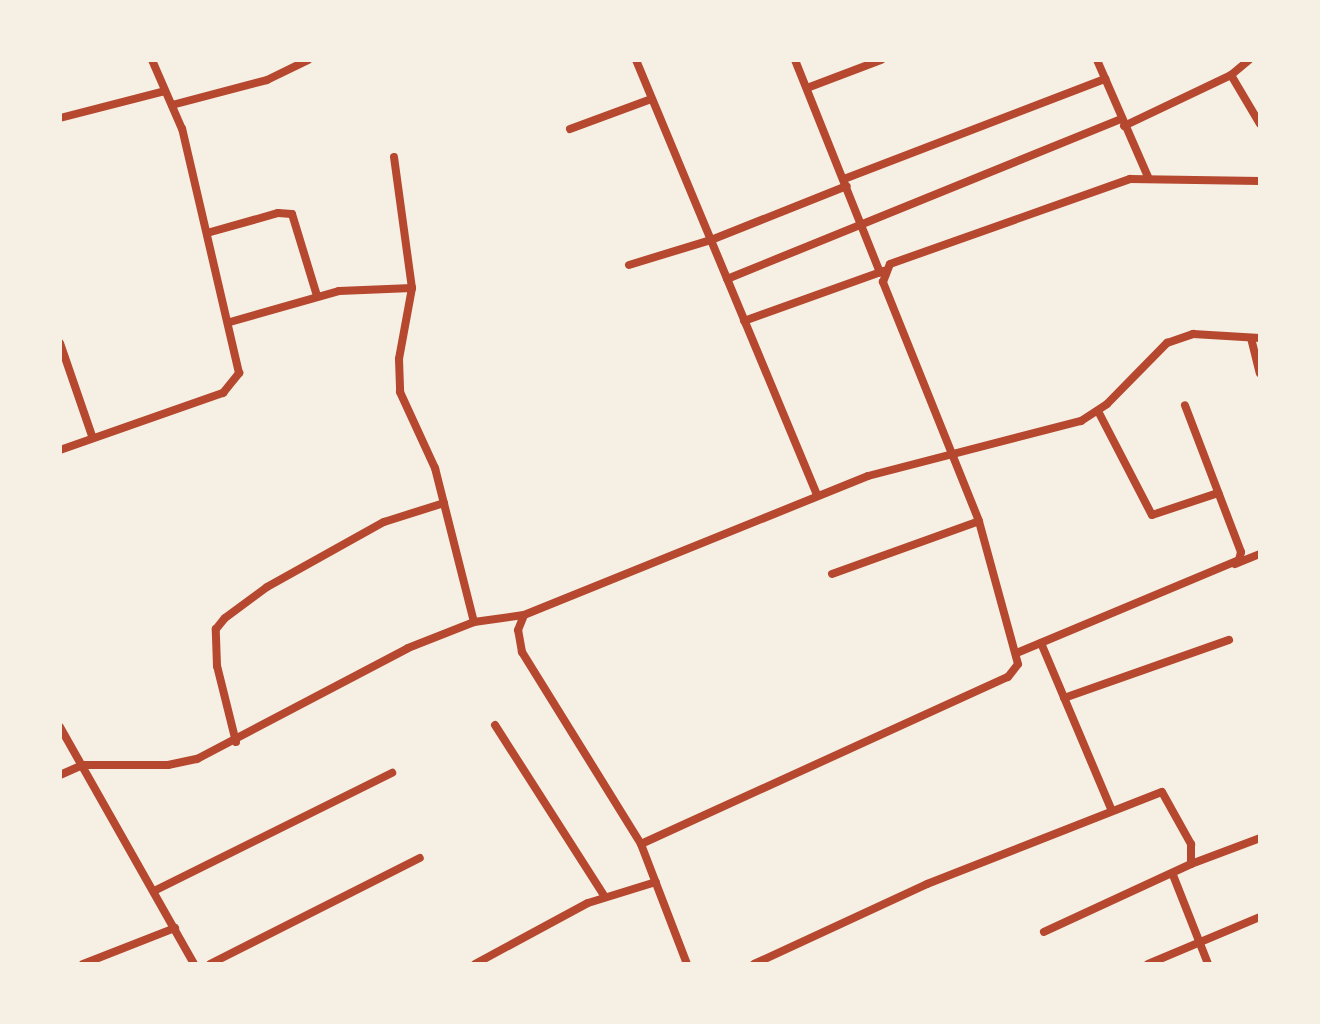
<!DOCTYPE html>
<html>
<head>
<meta charset="utf-8">
<style>
  body { margin:0 }
  #map { position:relative; width:1320px; height:1024px; overflow:hidden; background:#f6efe4; font-family:Lora,serif }
  div>[style] { position:absolute }
  .minor>* { height:8px; margin:-4px; padding:0 4px; transform-origin:4px; border-radius:4px; background:#b5482f }
  span { translate:-50% -50%; white-space:nowrap; text-align:center; line-height:1.15; -webkit-text-stroke:8px #f6efe4; paint-order:stroke }
  .frame { position:absolute; inset:0; border:62px solid #f6efe4; pointer-events:none }
</style>
</head>
<body>
<div id="map">
  <div class="minor">
    <i style="left:636px;top:60px;width:470px;rotate:67.4deg"></i>
    <i style="left:795px;top:60px;width:229px;rotate:68.2deg"></i>
    <i style="left:1097px;top:60px;width:128px;rotate:66.4deg"></i>
    <i style="left:1249px;top:60px;width:23px;rotate:140deg"></i>
    <i style="left:1231px;top:75px;width:57px;rotate:59.4deg"></i>
    <i style="left:807px;top:88px;width:79px;rotate:-20.7deg"></i>
    <i style="left:172px;top:105px;width:98px;rotate:-14.7deg"></i>
    <i style="left:267px;top:80px;width:46px;rotate:-26deg"></i>
    <i style="left:60px;top:118px;width:108px;rotate:-14.4deg"></i>
    <i style="left:1124px;top:126px;width:119px;rotate:-25.5deg"></i>
    <i style="left:570px;top:129px;width:86px;rotate:-20.3deg"></i>
    <i style="left:394px;top:157px;width:132px;rotate:82.2deg"></i>
    <i style="left:412px;top:288px;width:72px;rotate:100.4deg"></i>
    <i style="left:399px;top:359px;width:33px;rotate:88deg"></i>
    <i style="left:400px;top:392px;width:84px;rotate:65.3deg"></i>
    <i style="left:435px;top:468px;width:159px;rotate:75.8deg"></i>
    <i style="left:844px;top:179px;width:280px;rotate:-21deg"></i>
    <i style="left:207px;top:233px;width:74px;rotate:-15.7deg"></i>
    <i style="left:278px;top:213px;width:14px;rotate:4deg"></i>
    <i style="left:292px;top:214px;width:86px;rotate:73deg"></i>
    <i style="left:629px;top:265px;width:86px;rotate:-17deg"></i>
    <i style="left:711px;top:240px;width:146px;rotate:-21.7deg"></i>
    <i style="left:727px;top:279px;width:425px;rotate:-22.1deg"></i>
    <i style="left:744px;top:321px;width:149px;rotate:-19.7deg"></i>
    <i style="left:230px;top:322px;width:113px;rotate:-15.9deg"></i>
    <i style="left:339px;top:291px;width:73px;rotate:-2.4deg"></i>
    <i style="left:1251px;top:338px;width:36px;rotate:76deg"></i>
    <i style="left:60px;top:343px;width:98px;rotate:71deg"></i>
    <i style="left:1098px;top:411px;width:117px;rotate:62.6deg"></i>
    <i style="left:1152px;top:515px;width:70px;rotate:-18.4deg"></i>
    <i style="left:60px;top:450px;width:173px;rotate:-19.3deg"></i>
    <i style="left:223px;top:393px;width:26px;rotate:-51deg"></i>
    <i style="left:239px;top:373px;width:251px;rotate:-103.1deg"></i>
    <i style="left:182px;top:129px;width:75px;rotate:-113.5deg"></i>
    <i style="left:1235px;top:564px;width:27px;rotate:-22deg"></i>
    <i style="left:832px;top:574px;width:156px;rotate:-19.8deg"></i>
    <i style="left:1041px;top:643px;width:182px;rotate:67.1deg"></i>
    <i style="left:1019px;top:652px;width:238px;rotate:-22.7deg"></i>
    <i style="left:1239px;top:560px;width:8px;rotate:-76deg"></i>
    <i style="left:1241px;top:552px;width:157px;rotate:-110.9deg"></i>
    <i style="left:1064px;top:698px;width:175px;rotate:-19.4deg"></i>
    <i style="left:495px;top:725px;width:204px;rotate:57.4deg"></i>
    <i style="left:60px;top:727px;width:272px;rotate:60.5deg"></i>
    <i style="left:236px;top:742px;width:78px;rotate:-104deg"></i>
    <i style="left:217px;top:666px;width:37px;rotate:-92deg"></i>
    <i style="left:216px;top:629px;width:14px;rotate:-51deg"></i>
    <i style="left:225px;top:618px;width:52px;rotate:-36.4deg"></i>
    <i style="left:267px;top:587px;width:134px;rotate:-29.1deg"></i>
    <i style="left:384px;top:522px;width:63px;rotate:-17.6deg"></i>
    <i style="left:60px;top:775px;width:24px;rotate:-24deg"></i>
    <i style="left:82px;top:765px;width:86px"></i>
    <i style="left:168px;top:765px;width:30px;rotate:-12deg"></i>
    <i style="left:197px;top:759px;width:238px;rotate:-27.7deg"></i>
    <i style="left:408px;top:648px;width:71px;rotate:-21.5deg"></i>
    <i style="left:474px;top:622px;width:50px;rotate:-8deg"></i>
    <i style="left:641px;top:844px;width:403px;rotate:-24.5deg"></i>
    <i style="left:1008px;top:677px;width:16px;rotate:-52deg"></i>
    <i style="left:1018px;top:664px;width:148px;rotate:-105.3deg"></i>
    <i style="left:979px;top:521px;width:258px;rotate:-111.9deg"></i>
    <i style="left:883px;top:282px;width:19px;rotate:-69deg"></i>
    <i style="left:890px;top:264px;width:255px;rotate:-19.5deg"></i>
    <i style="left:1130px;top:179px;width:130px;rotate:0.9deg"></i>
    <i style="left:1191px;top:864px;width:74px;rotate:-20.6deg"></i>
    <i style="left:1173px;top:875px;width:96px;rotate:68.5deg"></i>
    <i style="left:154px;top:891px;width:266px;rotate:-26.4deg"></i>
    <i style="left:83px;top:964px;width:99px;rotate:-21.4deg"></i>
    <i style="left:210px;top:964px;width:235px;rotate:-26.8deg"></i>
    <i style="left:475px;top:964px;width:128px;rotate:-28.4deg"></i>
    <i style="left:588px;top:903px;width:71px;rotate:-17.2deg"></i>
    <i style="left:687px;top:964px;width:129px;rotate:-111deg"></i>
    <i style="left:641px;top:844px;width:226px;rotate:-121.8deg"></i>
    <i style="left:522px;top:652px;width:22px;rotate:-100deg"></i>
    <i style="left:518px;top:630px;width:16px;rotate:-68deg"></i>
    <i style="left:524px;top:615px;width:371px;rotate:-22deg"></i>
    <i style="left:868px;top:476px;width:220px;rotate:-14.5deg"></i>
    <i style="left:1081px;top:421px;width:31px;rotate:-33deg"></i>
    <i style="left:1107px;top:404px;width:86px;rotate:-45.5deg"></i>
    <i style="left:1167px;top:343px;width:28px;rotate:-19deg"></i>
    <i style="left:1193px;top:334px;width:67px;rotate:3.4deg"></i>
    <i style="left:754px;top:964px;width:191px;rotate:-24.8deg"></i>
    <i style="left:927px;top:884px;width:252px;rotate:-21.4deg"></i>
    <i style="left:1162px;top:792px;width:60px;rotate:60.9deg"></i>
    <i style="left:1191px;top:844px;width:20px;rotate:90deg"></i>
    <i style="left:1191px;top:864px;width:162px;rotate:155.2deg"></i>
    <i style="left:1148px;top:964px;width:121px;rotate:-22.8deg"></i>
  </div>
  <div class="frame"></div>
</div>
</body>
</html>
